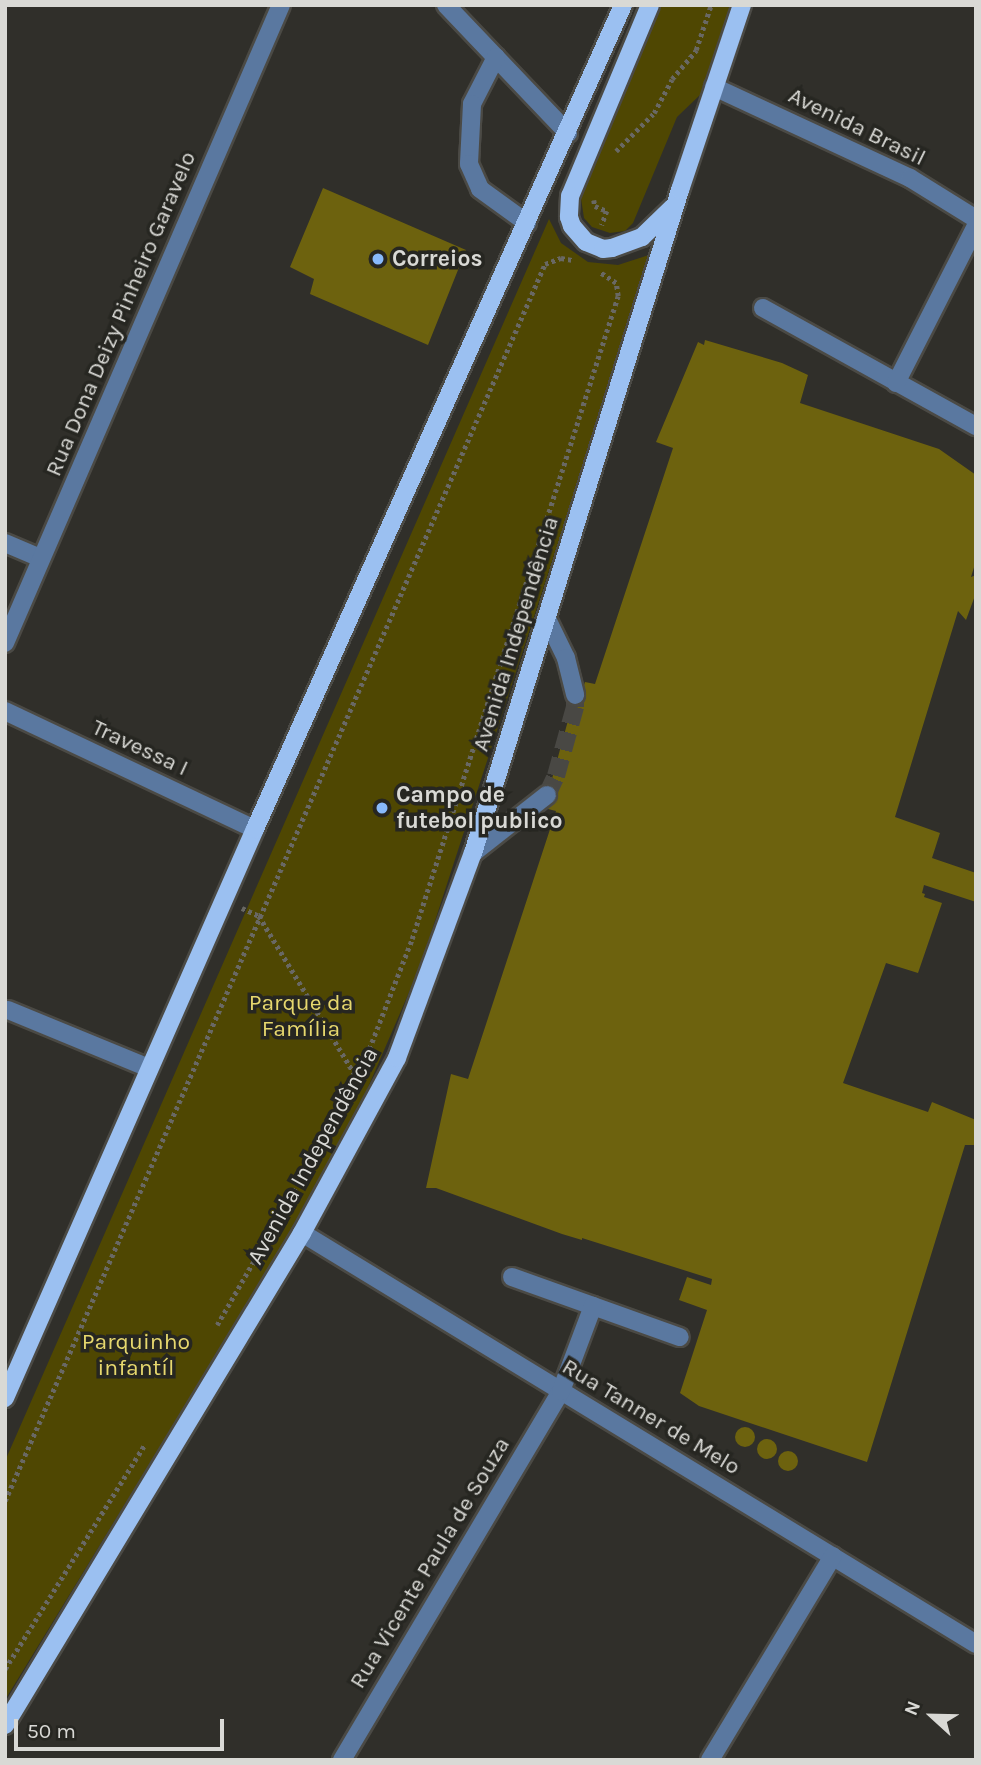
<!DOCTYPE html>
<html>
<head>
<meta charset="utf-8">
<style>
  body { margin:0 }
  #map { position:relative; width:981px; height:1765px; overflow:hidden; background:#302f2a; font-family:Karla,sans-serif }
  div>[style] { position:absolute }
  .green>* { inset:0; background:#4f4702 }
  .building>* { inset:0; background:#6d620e }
  .round { border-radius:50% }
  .minor-tunnel>* { height:18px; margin-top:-9px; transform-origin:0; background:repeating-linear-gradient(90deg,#494844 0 18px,transparent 0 27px) }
  .path>* { height:4.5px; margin-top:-2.25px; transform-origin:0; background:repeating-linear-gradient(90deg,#696864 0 3.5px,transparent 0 7px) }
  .roads { filter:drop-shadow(2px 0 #4b4a45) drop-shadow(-2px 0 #4b4a45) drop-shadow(0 2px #4b4a45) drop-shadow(0 -2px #4b4a45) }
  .minor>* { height:18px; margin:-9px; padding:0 9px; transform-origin:9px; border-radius:9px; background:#5a78a0 }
  .major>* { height:18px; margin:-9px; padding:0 9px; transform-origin:9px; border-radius:9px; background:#9bc0f1 }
  .dots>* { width:19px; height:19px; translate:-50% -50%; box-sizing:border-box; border:4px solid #262621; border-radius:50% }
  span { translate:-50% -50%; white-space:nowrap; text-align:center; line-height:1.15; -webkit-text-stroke:7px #262621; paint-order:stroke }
  .street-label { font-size:23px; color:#d9d9d5 }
  .poi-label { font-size:23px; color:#d9d9d5; font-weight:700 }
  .left { translate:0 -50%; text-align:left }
  .park-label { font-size:23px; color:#e7d86e }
  .frame { position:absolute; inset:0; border:7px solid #d9d9d5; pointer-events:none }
  .north { position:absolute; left:897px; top:1681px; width:70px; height:70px; -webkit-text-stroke:5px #262621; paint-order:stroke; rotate:292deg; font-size:19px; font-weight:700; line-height:28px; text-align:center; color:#d9d9d5 }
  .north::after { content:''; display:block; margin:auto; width:24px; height:32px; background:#d9d9d5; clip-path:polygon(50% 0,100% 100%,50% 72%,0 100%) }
  .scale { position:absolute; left:14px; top:1719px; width:210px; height:32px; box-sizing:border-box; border:4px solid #d9d9d5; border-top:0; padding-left:9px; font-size:21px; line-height:24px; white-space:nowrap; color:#d9d9d5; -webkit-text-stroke:5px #262621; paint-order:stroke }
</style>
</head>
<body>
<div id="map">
  <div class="green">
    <i style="clip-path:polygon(660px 5px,731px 5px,701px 94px,677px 117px,633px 223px,625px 231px,610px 233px,592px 227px,584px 218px,580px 192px)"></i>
    <i style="clip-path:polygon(549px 219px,561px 243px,588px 262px,618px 265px,652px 254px,420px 967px,353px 1122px,291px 1233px,5px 1700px,5px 1461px)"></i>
  </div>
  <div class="building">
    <i style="clip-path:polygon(323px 188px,466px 250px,428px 345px,310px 294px,314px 279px,290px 267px)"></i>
    <i style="clip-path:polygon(705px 340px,782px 363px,808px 375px,800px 403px,939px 449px,976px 475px,976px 561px,971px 577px,976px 575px,976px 593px,966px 620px,958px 611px,895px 817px,940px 833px,932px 858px,976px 873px,976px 902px,924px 885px,922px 893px,925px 894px,924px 897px,942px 903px,918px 973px,886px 963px,843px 1083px,928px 1112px,932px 1102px,976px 1120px,976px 1145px,965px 1145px,867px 1462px,699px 1406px,680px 1393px,707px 1310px,679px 1300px,687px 1277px,711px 1285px,712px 1279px,582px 1238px,582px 1240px,562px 1234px,436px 1188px,426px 1188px,451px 1074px,468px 1079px,556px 811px,544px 808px,575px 695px,580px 697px,585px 682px,595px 684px,673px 448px,656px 442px,698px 342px,704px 345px)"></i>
    <i class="round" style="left:735px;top:1427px;width:20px;height:20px"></i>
    <i class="round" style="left:757px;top:1439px;width:20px;height:20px"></i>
    <i class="round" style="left:778px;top:1451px;width:20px;height:20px"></i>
  </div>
  <div class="minor-tunnel">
    <i style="left:547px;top:795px;width:21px;rotate:-65deg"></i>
    <i style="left:556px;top:776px;width:72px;rotate:-74.6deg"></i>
    <i style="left:575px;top:707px;width:12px;rotate:-90deg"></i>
  </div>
  <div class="path">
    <i style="left:616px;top:151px;width:54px;rotate:-45deg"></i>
    <i style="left:654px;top:113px;width:38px;rotate:-62deg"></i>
    <i style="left:672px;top:79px;width:38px;rotate:-50deg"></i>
    <i style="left:696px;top:50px;width:47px;rotate:-71.6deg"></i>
    <i style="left:594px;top:200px;width:6px;rotate:81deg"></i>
    <i style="left:595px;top:206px;width:13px;rotate:23deg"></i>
    <i style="left:607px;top:211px;width:15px;rotate:110deg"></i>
    <i style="left:242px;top:908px;width:19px;rotate:25deg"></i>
    <i style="left:259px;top:916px;width:193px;rotate:58.8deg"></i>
    <i style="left:359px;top:1075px;width:146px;rotate:-68.7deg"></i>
    <i style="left:412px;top:939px;width:675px;rotate:-72.24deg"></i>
    <i style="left:618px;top:296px;width:13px;rotate:-99deg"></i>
    <i style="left:616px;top:283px;width:20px;rotate:-147deg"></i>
    <i style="left:217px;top:1325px;width:233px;rotate:-60.1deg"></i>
    <i style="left:5px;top:1501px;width:1350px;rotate:-66.42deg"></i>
    <i style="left:545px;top:264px;width:17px;rotate:-21deg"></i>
    <i style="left:561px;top:258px;width:11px;rotate:10deg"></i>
    <i style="left:5px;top:1669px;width:263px;rotate:-58.1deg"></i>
  </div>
  <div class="roads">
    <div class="minor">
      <i style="left:446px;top:5px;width:177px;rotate:46.4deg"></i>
      <i style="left:496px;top:57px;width:53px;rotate:117.1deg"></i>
      <i style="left:472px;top:104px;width:60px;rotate:92.9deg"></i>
      <i style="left:469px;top:164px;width:27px;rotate:66deg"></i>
      <i style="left:480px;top:189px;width:58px;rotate:35.9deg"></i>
      <i style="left:714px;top:87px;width:216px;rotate:24.9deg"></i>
      <i style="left:910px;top:178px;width:78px;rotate:31.8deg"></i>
      <i style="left:763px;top:308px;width:244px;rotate:29deg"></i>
      <i style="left:896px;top:383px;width:176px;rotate:-63deg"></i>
      <i style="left:5px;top:543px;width:39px;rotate:23deg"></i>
      <i style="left:547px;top:619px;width:43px;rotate:64deg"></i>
      <i style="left:566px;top:658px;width:38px;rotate:76deg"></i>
      <i style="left:5px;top:643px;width:695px;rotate:-66.61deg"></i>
      <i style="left:5px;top:711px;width:276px;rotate:25.3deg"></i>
      <i style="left:473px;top:853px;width:94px;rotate:-38.1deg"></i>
      <i style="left:8px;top:1010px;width:152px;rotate:22.4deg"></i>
      <i style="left:302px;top:1233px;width:789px;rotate:31.37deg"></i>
      <i style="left:512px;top:1277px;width:178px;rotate:19.7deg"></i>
      <i style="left:342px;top:1760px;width:429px;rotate:-59.3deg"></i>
      <i style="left:561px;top:1391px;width:91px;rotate:-69.4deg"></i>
      <i style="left:710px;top:1760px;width:238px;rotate:-58.9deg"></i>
    </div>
    <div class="major">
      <i style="left:650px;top:5px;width:207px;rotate:112.7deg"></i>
      <i style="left:570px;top:196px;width:21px;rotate:93deg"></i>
      <i style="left:569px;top:217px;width:9px;rotate:72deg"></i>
      <i style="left:572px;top:226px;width:21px;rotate:49deg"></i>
      <i style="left:586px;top:242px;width:18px;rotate:22deg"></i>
      <i style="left:603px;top:249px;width:9px;rotate:-6deg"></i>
      <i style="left:612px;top:248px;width:32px;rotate:-20deg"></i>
      <i style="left:642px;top:237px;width:42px;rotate:-44deg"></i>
      <i style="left:5px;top:1398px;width:621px;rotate:-66.28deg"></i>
      <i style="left:255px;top:829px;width:902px;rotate:-65.93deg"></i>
      <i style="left:5px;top:1725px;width:575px;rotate:-58.88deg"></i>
      <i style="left:302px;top:1233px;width:199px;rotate:-61.5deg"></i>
      <i style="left:397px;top:1058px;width:219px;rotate:-69.7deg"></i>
      <i style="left:473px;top:853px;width:695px;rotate:-72.66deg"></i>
      <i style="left:680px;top:190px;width:195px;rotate:-71.5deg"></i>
    </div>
  </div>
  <div class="dots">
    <i style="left:378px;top:259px;background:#88bafc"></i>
    <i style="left:382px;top:808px;background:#88bafc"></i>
  </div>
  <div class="street-label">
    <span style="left:857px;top:127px;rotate:26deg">Avenida Brasil</span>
    <span style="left:121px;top:314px;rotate:-67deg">Rua Dona Deizy Pinheiro Garavelo</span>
    <span style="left:516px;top:634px;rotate:-73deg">Avenida Independência</span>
    <span style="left:140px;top:748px;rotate:25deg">Travessa I</span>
    <span style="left:313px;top:1156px;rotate:-61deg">Avenida Independência</span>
    <span style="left:651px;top:1417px;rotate:31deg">Rua Tanner de Melo</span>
    <span style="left:430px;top:1563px;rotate:-59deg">Rua Vicente Paula de Souza</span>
  </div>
  <div class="poi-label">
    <span class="left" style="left:392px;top:259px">Correios</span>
    <span class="left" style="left:396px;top:808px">Campo de<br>futebol publico</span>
  </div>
  <div class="park-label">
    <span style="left:301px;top:1016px">Parque da<br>Família</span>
    <span style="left:136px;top:1355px">Parquinho<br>infantíl</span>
  </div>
  <div class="frame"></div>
  <div class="north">N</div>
  <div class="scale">50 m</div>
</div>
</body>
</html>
